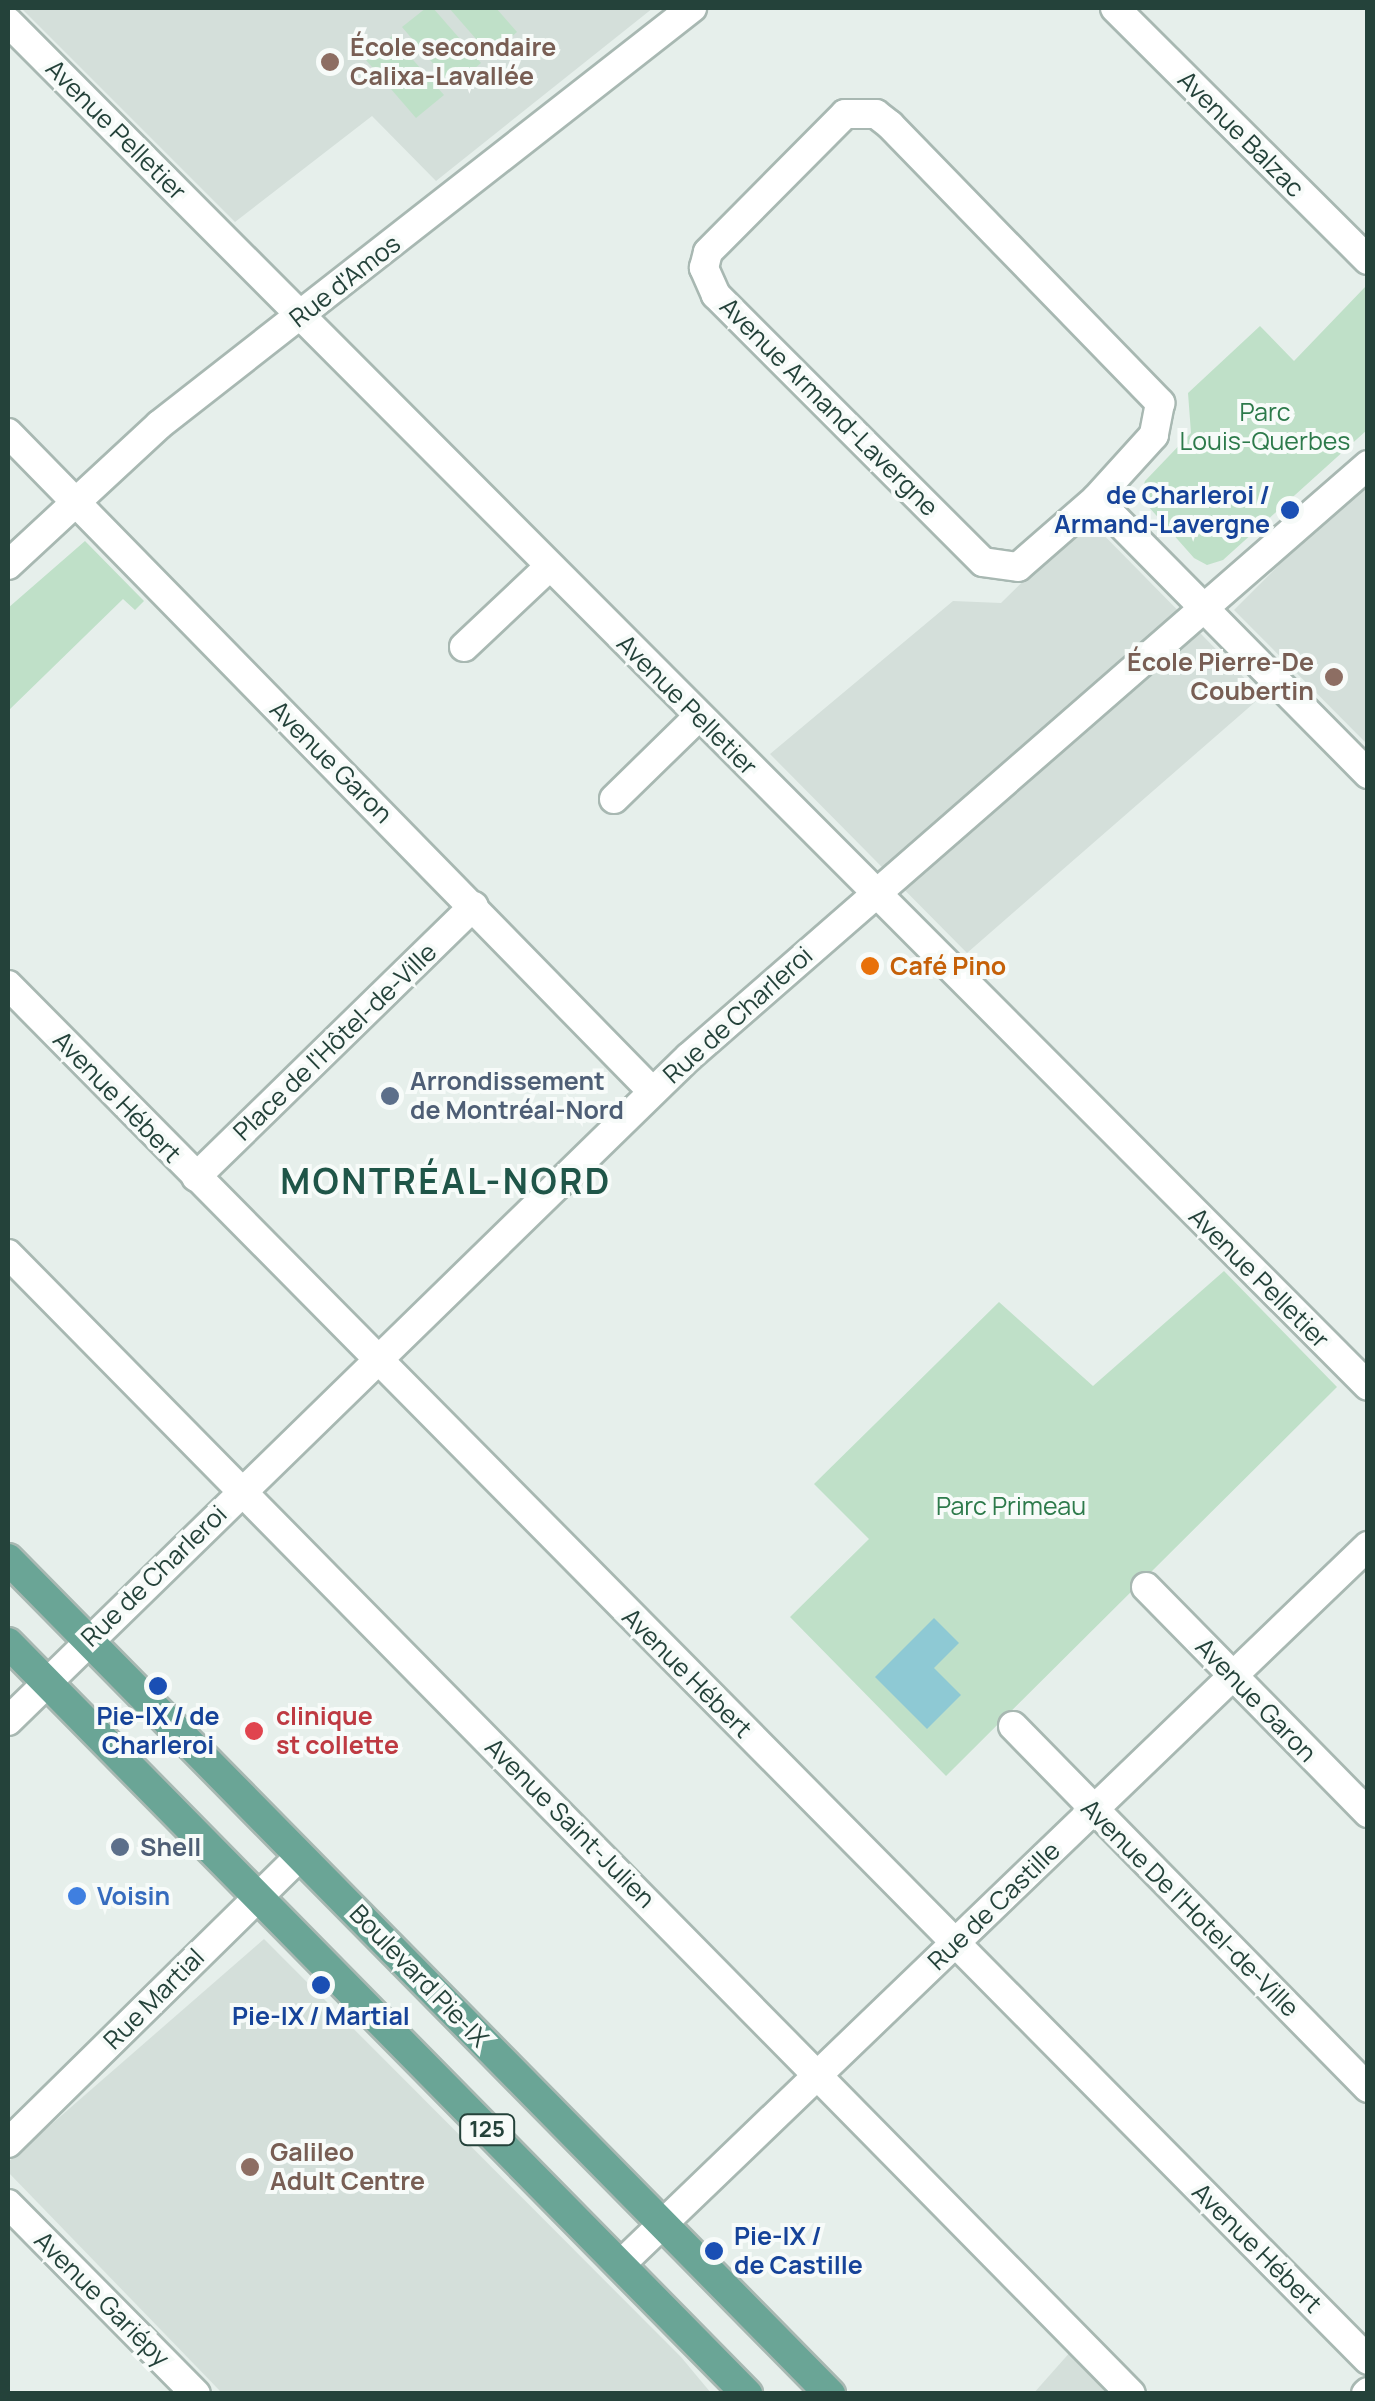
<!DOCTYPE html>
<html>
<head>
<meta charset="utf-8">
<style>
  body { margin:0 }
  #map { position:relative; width:1375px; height:2401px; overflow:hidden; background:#e6efeb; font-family:Manrope,sans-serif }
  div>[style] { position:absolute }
  .built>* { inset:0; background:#d4dfda }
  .green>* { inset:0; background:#bfe0c8 }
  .water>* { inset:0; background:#8ec9d4 }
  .roads { filter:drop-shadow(2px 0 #a8b8b2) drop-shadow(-2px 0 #a8b8b2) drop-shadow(0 2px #a8b8b2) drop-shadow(0 -2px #a8b8b2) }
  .minor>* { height:28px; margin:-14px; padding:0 14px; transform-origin:14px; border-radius:14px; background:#fff }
  .major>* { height:30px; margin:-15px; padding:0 15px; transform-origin:15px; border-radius:15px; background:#6aa596 }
  .dots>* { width:28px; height:28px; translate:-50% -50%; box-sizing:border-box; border:5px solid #f7fbf9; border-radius:50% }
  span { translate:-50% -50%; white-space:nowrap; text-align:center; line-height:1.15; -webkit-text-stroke:8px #f7fbf9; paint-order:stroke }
  .shield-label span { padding:2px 8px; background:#f7fbf9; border:2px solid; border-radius:8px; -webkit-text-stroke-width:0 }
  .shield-label { font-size:22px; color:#24423a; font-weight:700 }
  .education-label { font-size:25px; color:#785e54; font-weight:700 }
  .left { translate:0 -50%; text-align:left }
  .right { translate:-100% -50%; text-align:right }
  .street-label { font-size:25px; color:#24423a }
  .park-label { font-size:25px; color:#2d7a4b }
  .transit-label { font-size:25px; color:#164399; font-weight:700 }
  .food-label { font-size:25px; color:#c56008; font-weight:700 }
  .service-label { font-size:25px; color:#4e5e75; font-weight:700 }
  .health-label { font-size:25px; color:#be3a42; font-weight:700 }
  .shop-label { font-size:25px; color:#366cbe; font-weight:700 }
  .district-label { font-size:35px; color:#1f5548; font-weight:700; letter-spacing:2.5px }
  .frame { position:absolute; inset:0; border:10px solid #24423a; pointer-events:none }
</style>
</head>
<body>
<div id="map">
  <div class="built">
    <i style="clip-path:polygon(21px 8px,653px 8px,436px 181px,372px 116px,235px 222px)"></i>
    <i style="clip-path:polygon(1367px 477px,1367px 744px,1234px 610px)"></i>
    <i style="clip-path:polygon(1087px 518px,1262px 696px,967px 953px,770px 754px,953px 601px,1001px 603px)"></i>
    <i style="clip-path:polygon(264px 1939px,681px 2357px,711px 2393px,222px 2393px,8px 2172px,8px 2162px)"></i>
    <i style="clip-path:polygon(1080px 2341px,1131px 2394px,1033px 2394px)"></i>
  </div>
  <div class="green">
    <i style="clip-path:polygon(426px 8px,433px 8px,481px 63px,453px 87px,402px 27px)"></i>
    <i style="clip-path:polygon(449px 8px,496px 8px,517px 32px,490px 55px)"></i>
    <i style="clip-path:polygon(392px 36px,444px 95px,416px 118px,365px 59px)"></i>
    <i style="clip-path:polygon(1366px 286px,1367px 430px,1223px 560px,1207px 565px,1194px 558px,1140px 497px,1145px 481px,1191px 433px,1188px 393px,1260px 326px,1294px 361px)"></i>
    <i style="clip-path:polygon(85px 541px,144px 601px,135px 610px,123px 599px,8px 711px,8px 608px)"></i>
    <i style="clip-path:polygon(1224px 1271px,1337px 1387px,946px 1776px,790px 1617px,869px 1539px,814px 1484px,999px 1302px,1093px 1386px)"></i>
  </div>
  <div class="water">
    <i style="clip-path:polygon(934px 1618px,959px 1643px,934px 1668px,961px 1695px,927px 1729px,875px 1677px)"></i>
  </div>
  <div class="roads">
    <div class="minor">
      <i style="left:1115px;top:8px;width:357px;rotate:44.9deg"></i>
      <i style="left:8px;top:22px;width:1926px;rotate:45.08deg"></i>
      <i style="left:8px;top:433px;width:921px;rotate:45.62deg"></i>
      <i style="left:1096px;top:499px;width:103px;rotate:138.9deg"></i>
      <i style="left:1018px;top:567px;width:35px;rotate:-172deg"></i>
      <i style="left:983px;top:562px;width:378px;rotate:-135deg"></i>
      <i style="left:716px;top:295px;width:30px;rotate:-114deg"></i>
      <i style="left:704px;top:268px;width:16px;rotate:-76deg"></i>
      <i style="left:708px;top:252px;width:194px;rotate:-45.2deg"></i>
      <i style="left:845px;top:114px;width:31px"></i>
      <i style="left:876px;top:114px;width:18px;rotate:38deg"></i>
      <i style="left:890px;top:125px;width:388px;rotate:45.8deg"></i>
      <i style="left:1160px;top:403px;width:33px;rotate:101deg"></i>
      <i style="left:1154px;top:435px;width:86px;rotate:132.2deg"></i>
      <i style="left:1096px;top:499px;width:387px;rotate:45.3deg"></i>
      <i style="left:8px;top:565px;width:206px;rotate:-42.8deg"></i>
      <i style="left:159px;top:425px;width:677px;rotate:-38.04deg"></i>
      <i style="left:464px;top:647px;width:117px;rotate:-43.3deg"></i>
      <i style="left:614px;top:799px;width:119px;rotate:-44.3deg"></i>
      <i style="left:8px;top:985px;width:1934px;rotate:45.31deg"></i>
      <i style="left:196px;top:1177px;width:388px;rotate:-44.3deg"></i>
      <i style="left:8px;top:1254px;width:1600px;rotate:45.43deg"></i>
      <i style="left:1146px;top:1587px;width:317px;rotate:45.5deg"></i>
      <i style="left:8px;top:1721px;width:951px;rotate:-44.28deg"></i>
      <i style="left:689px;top:1057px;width:901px;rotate:-41.08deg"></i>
      <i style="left:1013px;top:1726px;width:507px;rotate:45.56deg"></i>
      <i style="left:8px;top:2143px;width:409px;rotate:-44.5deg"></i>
      <i style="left:8px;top:2204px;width:267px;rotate:45.3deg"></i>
      <i style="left:620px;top:2265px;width:1038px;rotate:-43.87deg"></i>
      <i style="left:1366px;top:2394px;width:3px;rotate:-45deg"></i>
    </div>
    <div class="major">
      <i style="left:8px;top:1559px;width:1172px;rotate:45.45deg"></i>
      <i style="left:8px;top:1643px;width:1054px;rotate:45.46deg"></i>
    </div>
  </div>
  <div class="dots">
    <i style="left:330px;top:62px;background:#8d6e63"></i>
    <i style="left:1290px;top:510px;background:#1a4fb4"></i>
    <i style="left:1334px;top:677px;background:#8d6e63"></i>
    <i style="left:870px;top:966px;background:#e8710a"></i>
    <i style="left:390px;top:1096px;background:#5c6f8a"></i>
    <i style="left:158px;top:1686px;background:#1a4fb4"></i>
    <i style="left:254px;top:1731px;background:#e0444e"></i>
    <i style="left:120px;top:1847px;background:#5c6f8a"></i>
    <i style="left:77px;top:1896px;background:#3f7fe0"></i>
    <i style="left:321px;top:1985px;background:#1a4fb4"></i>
    <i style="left:250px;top:2167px;background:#8d6e63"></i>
    <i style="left:714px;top:2251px;background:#1a4fb4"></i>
  </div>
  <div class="shield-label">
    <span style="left:487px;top:2130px">125</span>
  </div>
  <div class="education-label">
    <span class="left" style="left:350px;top:62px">École secondaire<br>Calixa-Lavallée</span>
    <span class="right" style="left:1314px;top:677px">École Pierre-De<br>Coubertin</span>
    <span class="left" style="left:270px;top:2167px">Galileo<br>Adult Centre</span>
  </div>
  <div class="street-label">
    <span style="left:116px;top:130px;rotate:45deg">Avenue Pelletier</span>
    <span style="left:1241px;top:134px;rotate:45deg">Avenue Balzac</span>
    <span style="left:345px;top:281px;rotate:-38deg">Rue d'Amos</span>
    <span style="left:829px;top:407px;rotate:45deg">Avenue Armand-Lavergne</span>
    <span style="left:687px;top:705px;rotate:45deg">Avenue Pelletier</span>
    <span style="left:331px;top:762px;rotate:45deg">Avenue Garon</span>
    <span style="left:738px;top:1015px;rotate:-42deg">Rue de Charleroi</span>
    <span style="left:335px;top:1042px;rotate:-44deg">Place de l'Hôtel-de-Ville</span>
    <span style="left:117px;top:1097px;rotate:46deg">Avenue Hébert</span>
    <span style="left:1259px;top:1278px;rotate:45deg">Avenue Pelletier</span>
    <span style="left:154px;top:1576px;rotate:-44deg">Rue de Charleroi</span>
    <span style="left:687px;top:1673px;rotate:45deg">Avenue Hébert</span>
    <span style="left:1256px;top:1700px;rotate:46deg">Avenue Garon</span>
    <span style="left:570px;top:1823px;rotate:45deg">Avenue Saint-Julien</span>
    <span style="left:994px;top:1906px;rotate:-44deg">Rue de Castille</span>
    <span style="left:1190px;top:1908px;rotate:45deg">Avenue De l'Hotel-de-Ville</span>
    <span style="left:419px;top:1976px;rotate:46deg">Boulevard Pie-IX</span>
    <span style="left:154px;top:1999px;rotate:-45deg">Rue Martial</span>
    <span style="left:1257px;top:2248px;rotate:45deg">Avenue Hébert</span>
    <span style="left:102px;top:2299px;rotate:45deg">Avenue Gariépy</span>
  </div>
  <div class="park-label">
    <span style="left:1265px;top:427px">Parc<br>Louis-Querbes</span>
    <span style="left:1011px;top:1506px">Parc Primeau</span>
  </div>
  <div class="transit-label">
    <span class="right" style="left:1270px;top:510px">de Charleroi /<br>Armand-Lavergne</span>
    <span style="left:158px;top:1731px">Pie-IX / de<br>Charleroi</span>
    <span style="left:321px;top:2016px">Pie-IX / Martial</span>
    <span class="left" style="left:734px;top:2251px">Pie-IX /<br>de Castille</span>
  </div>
  <div class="food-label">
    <span class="left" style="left:890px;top:966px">Café Pino</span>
  </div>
  <div class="service-label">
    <span class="left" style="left:410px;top:1096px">Arrondissement<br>de Montréal-Nord</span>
    <span class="left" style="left:140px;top:1847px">Shell</span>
  </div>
  <div class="health-label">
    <span class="left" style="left:276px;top:1731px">clinique<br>st collette</span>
  </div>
  <div class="shop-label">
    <span class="left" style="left:97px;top:1896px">Voisin</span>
  </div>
  <div class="district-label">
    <span style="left:446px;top:1181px">MONTRÉAL-NORD</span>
  </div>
  <div class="frame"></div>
</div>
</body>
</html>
